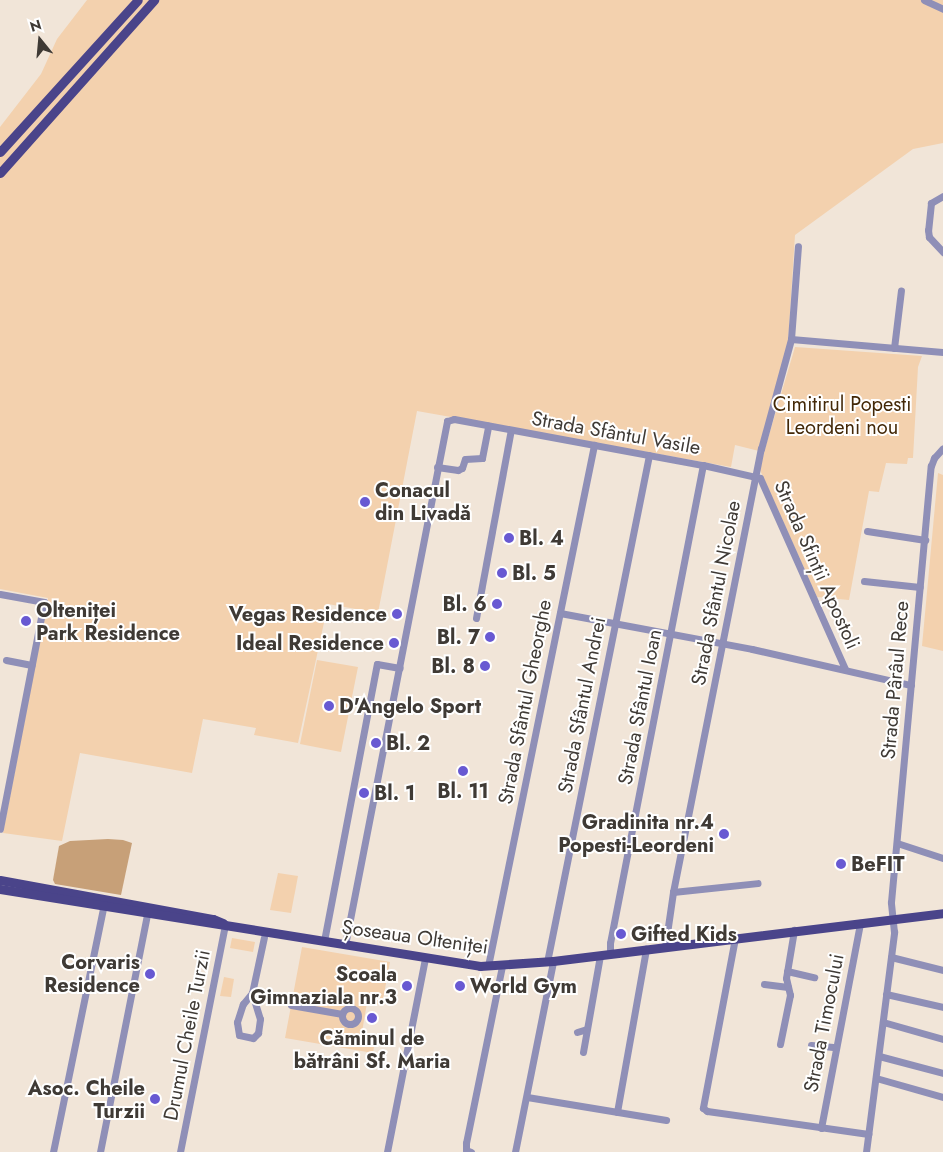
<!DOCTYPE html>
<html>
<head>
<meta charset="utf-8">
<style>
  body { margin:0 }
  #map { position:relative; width:943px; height:1152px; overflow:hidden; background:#f1e5d8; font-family:Jost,sans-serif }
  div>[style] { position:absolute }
  .green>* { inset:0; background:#f3d1ae }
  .forest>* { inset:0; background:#c7a078 }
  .minor>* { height:7px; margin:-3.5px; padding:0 3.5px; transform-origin:3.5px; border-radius:3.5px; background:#8f8fb7 }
  .minor>.ring { margin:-3.5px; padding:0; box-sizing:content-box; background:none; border:7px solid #8f8fb7; border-radius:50% }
  .major>* { height:9px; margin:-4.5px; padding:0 4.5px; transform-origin:4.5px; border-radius:4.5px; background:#4a448a }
  .dots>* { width:14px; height:14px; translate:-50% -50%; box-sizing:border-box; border:2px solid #fff; border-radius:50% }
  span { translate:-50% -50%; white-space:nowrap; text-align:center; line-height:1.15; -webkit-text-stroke:4px #fff; paint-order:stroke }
  .park-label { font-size:20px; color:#432807 }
  .street-label { font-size:20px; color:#3f3a35 }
  .poi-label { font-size:20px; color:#3f3a35; font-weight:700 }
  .left { translate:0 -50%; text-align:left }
  .right { translate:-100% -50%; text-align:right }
  .north { position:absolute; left:15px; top:15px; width:50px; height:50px; -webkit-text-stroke:4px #fff; paint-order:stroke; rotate:343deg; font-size:14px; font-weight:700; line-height:20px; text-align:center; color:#3f3a35 }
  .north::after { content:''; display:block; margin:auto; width:18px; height:22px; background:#3f3a35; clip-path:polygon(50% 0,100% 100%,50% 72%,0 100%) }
</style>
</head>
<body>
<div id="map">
  <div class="green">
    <i style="clip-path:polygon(87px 0,943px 0,943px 143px,913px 149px,795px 235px,788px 343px,759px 451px,735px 445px,731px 467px,417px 411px,378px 613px,328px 604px,298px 743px,254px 735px,256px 728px,203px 719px,192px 773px,80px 753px,62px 841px,3px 833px,48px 598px,0 589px,0 127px,41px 74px,57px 39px)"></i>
    <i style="clip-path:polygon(795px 347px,922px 356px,918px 367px,913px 458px,908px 458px,907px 464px,886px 463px,879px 492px,869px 491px,849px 600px,817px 597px,760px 470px,764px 452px)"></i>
    <i style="clip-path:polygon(938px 473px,943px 475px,943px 651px,922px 646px)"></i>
    <i style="clip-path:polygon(317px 660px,358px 667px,341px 752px,300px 744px)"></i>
    <i style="clip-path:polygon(278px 873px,298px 876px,291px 913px,270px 910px)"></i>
    <i style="clip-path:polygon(232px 938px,255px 942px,253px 952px,230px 948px)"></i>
    <i style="clip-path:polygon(302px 947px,390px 962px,382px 1005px,367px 1003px,362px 1032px,376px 1034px,373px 1053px,285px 1038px)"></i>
    <i style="clip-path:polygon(224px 977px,234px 979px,231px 997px,220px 996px)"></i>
  </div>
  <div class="forest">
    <i style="clip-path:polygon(108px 839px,123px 840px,132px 843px,121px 895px,55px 884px,53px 880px,59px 846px,70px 841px)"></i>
  </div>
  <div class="minor">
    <i style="left:924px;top:0;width:21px;rotate:25deg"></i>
    <i style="left:943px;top:196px;width:14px;rotate:150deg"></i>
    <i style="left:931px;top:203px;width:27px;rotate:96deg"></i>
    <i style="left:928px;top:230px;width:7px;rotate:82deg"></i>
    <i style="left:929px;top:237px;width:21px;rotate:47deg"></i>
    <i style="left:791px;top:339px;width:153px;rotate:4.9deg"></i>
    <i style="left:894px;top:348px;width:58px;rotate:-83.1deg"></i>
    <i style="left:437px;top:467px;width:21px;rotate:8deg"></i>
    <i style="left:458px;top:470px;width:4px;rotate:-27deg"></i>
    <i style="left:462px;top:468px;width:9px;rotate:-72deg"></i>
    <i style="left:465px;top:459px;width:17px;rotate:-3deg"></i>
    <i style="left:482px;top:458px;width:33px;rotate:-79deg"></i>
    <i style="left:867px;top:531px;width:59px;rotate:8.8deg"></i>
    <i style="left:864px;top:581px;width:56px;rotate:6.1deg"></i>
    <i style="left:0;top:594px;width:45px;rotate:10.3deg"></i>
    <i style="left:44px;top:602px;width:231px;rotate:101deg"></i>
    <i style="left:560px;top:613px;width:195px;rotate:10.6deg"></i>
    <i style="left:752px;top:649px;width:163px;rotate:12.8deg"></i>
    <i style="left:476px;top:618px;width:191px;rotate:-79.5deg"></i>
    <i style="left:6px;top:660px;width:26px;rotate:11deg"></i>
    <i style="left:897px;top:843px;width:48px;rotate:18.1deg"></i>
    <i style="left:673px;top:892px;width:85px;rotate:-6deg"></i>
    <i style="left:735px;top:938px;width:173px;rotate:100.7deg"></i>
    <i style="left:703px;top:1108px;width:5px;rotate:37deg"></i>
    <i style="left:707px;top:1111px;width:163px;rotate:8.1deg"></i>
    <i style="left:324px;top:941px;width:282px;rotate:-79.2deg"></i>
    <i style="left:377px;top:664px;width:23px;rotate:10deg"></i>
    <i style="left:345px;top:945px;width:534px;rotate:-78.98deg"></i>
    <i style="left:447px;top:421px;width:7px;rotate:-16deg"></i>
    <i style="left:454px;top:419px;width:253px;rotate:10.5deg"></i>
    <i style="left:703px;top:465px;width:58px;rotate:12.8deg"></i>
    <i style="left:760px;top:478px;width:209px;rotate:66deg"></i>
    <i style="left:665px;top:947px;width:56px;rotate:-81.7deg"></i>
    <i style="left:673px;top:892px;width:452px;rotate:-78.8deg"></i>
    <i style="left:761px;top:449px;width:114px;rotate:-74.7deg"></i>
    <i style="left:791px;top:339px;width:93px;rotate:-85.7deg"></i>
    <i style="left:610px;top:954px;width:11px;rotate:-90deg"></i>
    <i style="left:610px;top:943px;width:487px;rotate:-79deg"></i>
    <i style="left:891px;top:957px;width:54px;rotate:14deg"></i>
    <i style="left:547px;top:962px;width:517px;rotate:-78.62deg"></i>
    <i style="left:488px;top:966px;width:532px;rotate:-78.5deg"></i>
    <i style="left:787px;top:971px;width:28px;rotate:13deg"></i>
    <i style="left:764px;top:984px;width:24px;rotate:7deg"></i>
    <i style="left:252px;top:993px;width:27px;rotate:73deg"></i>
    <i style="left:260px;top:1019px;width:14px;rotate:98deg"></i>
    <i style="left:258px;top:1033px;width:7px;rotate:135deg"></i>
    <i style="left:253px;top:1038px;width:14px;rotate:-168deg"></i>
    <i style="left:239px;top:1035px;width:13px;rotate:-99deg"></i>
    <i style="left:237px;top:1022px;width:19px;rotate:-72deg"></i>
    <i style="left:243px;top:1004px;width:14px;rotate:-51deg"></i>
    <i style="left:252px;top:993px;width:57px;rotate:-77.9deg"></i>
    <i style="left:886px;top:994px;width:58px;rotate:12.8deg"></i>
    <i style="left:291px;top:1005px;width:52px;rotate:10deg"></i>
    <i class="ring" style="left:342px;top:1008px;width:9px;height:9px"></i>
    <i style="left:883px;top:1022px;width:62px;rotate:15.8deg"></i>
    <i style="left:577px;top:1032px;width:10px;rotate:-17deg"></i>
    <i style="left:780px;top:1044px;width:50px;rotate:-78.5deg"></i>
    <i style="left:790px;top:995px;width:17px;rotate:-103deg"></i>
    <i style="left:786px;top:978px;width:49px;rotate:-80.5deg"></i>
    <i style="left:811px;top:1045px;width:25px;rotate:5deg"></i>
    <i style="left:583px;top:1052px;width:97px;rotate:-80deg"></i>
    <i style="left:879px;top:1056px;width:66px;rotate:14.9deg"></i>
    <i style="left:876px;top:1078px;width:70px;rotate:15.8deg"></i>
    <i style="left:527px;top:1097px;width:141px;rotate:9.4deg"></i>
    <i style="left:617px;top:1112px;width:166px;rotate:-79.9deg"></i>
    <i style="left:821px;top:1128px;width:209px;rotate:-79.2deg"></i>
    <i style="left:53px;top:1152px;width:254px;rotate:-78.4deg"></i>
    <i style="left:100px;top:1152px;width:243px;rotate:-78.8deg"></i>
    <i style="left:180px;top:1152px;width:232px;rotate:-78.8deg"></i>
    <i style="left:387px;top:1152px;width:197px;rotate:-78.9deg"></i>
    <i style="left:471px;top:1152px;width:5px;rotate:-158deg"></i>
    <i style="left:466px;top:1150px;width:7px;rotate:-90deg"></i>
    <i style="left:466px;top:1143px;width:181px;rotate:-78.5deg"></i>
    <i style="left:515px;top:1152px;width:195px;rotate:-78.7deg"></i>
    <i style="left:866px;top:1152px;width:222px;rotate:-82.7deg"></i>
    <i style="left:894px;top:932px;width:30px;rotate:-96deg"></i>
    <i style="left:891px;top:902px;width:438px;rotate:-84.8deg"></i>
    <i style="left:931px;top:466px;width:9px;rotate:-69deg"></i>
    <i style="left:934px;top:458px;width:13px;rotate:-48deg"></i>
  </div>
  <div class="major">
    <i style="left:0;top:152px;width:205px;rotate:-47.8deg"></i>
    <i style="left:0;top:173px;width:232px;rotate:-48.3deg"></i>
    <i style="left:0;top:880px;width:217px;rotate:10.4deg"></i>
    <i style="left:213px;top:919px;width:11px;rotate:22deg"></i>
    <i style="left:0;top:889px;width:486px;rotate:9.1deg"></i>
    <i style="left:480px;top:966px;width:73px;rotate:-3.9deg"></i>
    <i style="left:553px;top:961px;width:393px;rotate:-7deg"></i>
  </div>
  <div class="dots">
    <i style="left:365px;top:502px;background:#6859d2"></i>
    <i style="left:509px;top:538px;background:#6859d2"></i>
    <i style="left:502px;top:573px;background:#6859d2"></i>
    <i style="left:497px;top:604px;background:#6859d2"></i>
    <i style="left:397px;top:614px;background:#6859d2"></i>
    <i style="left:26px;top:621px;background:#6859d2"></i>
    <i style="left:490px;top:637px;background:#6859d2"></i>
    <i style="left:394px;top:643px;background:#6859d2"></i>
    <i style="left:485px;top:666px;background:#6859d2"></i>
    <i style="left:329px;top:706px;background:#6859d2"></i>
    <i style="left:376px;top:743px;background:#6859d2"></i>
    <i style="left:463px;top:771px;background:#6859d2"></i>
    <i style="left:364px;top:793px;background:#6859d2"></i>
    <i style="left:724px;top:834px;background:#6859d2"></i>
    <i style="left:841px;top:864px;background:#6859d2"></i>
    <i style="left:621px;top:934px;background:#6859d2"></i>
    <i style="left:150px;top:974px;background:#6859d2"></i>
    <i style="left:407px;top:986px;background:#6859d2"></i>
    <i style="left:460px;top:986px;background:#6859d2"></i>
    <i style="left:372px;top:1018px;background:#6859d2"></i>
    <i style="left:155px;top:1099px;background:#6859d2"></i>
  </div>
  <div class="park-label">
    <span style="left:842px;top:416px">Cimitirul Popesti<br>Leordeni nou</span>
  </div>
  <div class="street-label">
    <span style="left:616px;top:433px;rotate:10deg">Strada Sfântul Vasile</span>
    <span style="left:817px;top:565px;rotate:66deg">Strada Sfinții Apostoli</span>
    <span style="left:716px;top:593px;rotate:-79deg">Strada Sfântul Nicolae</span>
    <span style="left:895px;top:680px;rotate:-85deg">Strada Pârâul Rece</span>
    <span style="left:525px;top:702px;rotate:-79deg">Strada Sfântul Gheorghe</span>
    <span style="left:582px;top:705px;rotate:-79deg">Strada Sfântul Andrei</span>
    <span style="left:640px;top:707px;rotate:-79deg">Strada Sfântul Ioan</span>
    <span style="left:415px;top:937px;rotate:8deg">Șoseaua Olteniței</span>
    <span style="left:824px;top:1023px;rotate:-79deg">Strada Timocului</span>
    <span style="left:187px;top:1035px;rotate:-79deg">Drumul Cheile Turzii</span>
  </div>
  <div class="poi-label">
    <span class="left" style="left:375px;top:502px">Conacul<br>din Livadă</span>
    <span class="left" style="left:519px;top:538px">Bl. 4</span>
    <span class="left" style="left:512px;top:573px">Bl. 5</span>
    <span class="right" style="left:487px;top:604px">Bl. 6</span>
    <span class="left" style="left:36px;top:622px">Olteniței<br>Park Residence</span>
    <span class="right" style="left:387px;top:614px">Vegas Residence</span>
    <span class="right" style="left:480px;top:637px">Bl. 7</span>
    <span class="right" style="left:384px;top:643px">Ideal Residence</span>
    <span class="right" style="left:475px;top:666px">Bl. 8</span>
    <span class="left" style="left:339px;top:706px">D'Angelo Sport</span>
    <span class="left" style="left:386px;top:743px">Bl. 2</span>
    <span style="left:463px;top:791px">Bl. 11</span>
    <span class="left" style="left:374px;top:793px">Bl. 1</span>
    <span class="right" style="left:714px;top:834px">Gradinita nr.4<br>Popesti-Leordeni</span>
    <span class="left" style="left:851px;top:864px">BeFIT</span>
    <span class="left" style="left:631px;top:934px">Gifted Kids</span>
    <span class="right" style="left:140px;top:974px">Corvaris<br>Residence</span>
    <span class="right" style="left:397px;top:986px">Scoala<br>Gimnaziala nr.3</span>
    <span class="left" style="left:470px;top:986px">World Gym</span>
    <span style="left:372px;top:1050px">Căminul de<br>bătrâni Sf. Maria</span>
    <span class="right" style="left:145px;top:1100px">Asoc. Cheile<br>Turzii</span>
  </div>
  <div class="north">N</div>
</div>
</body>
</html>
